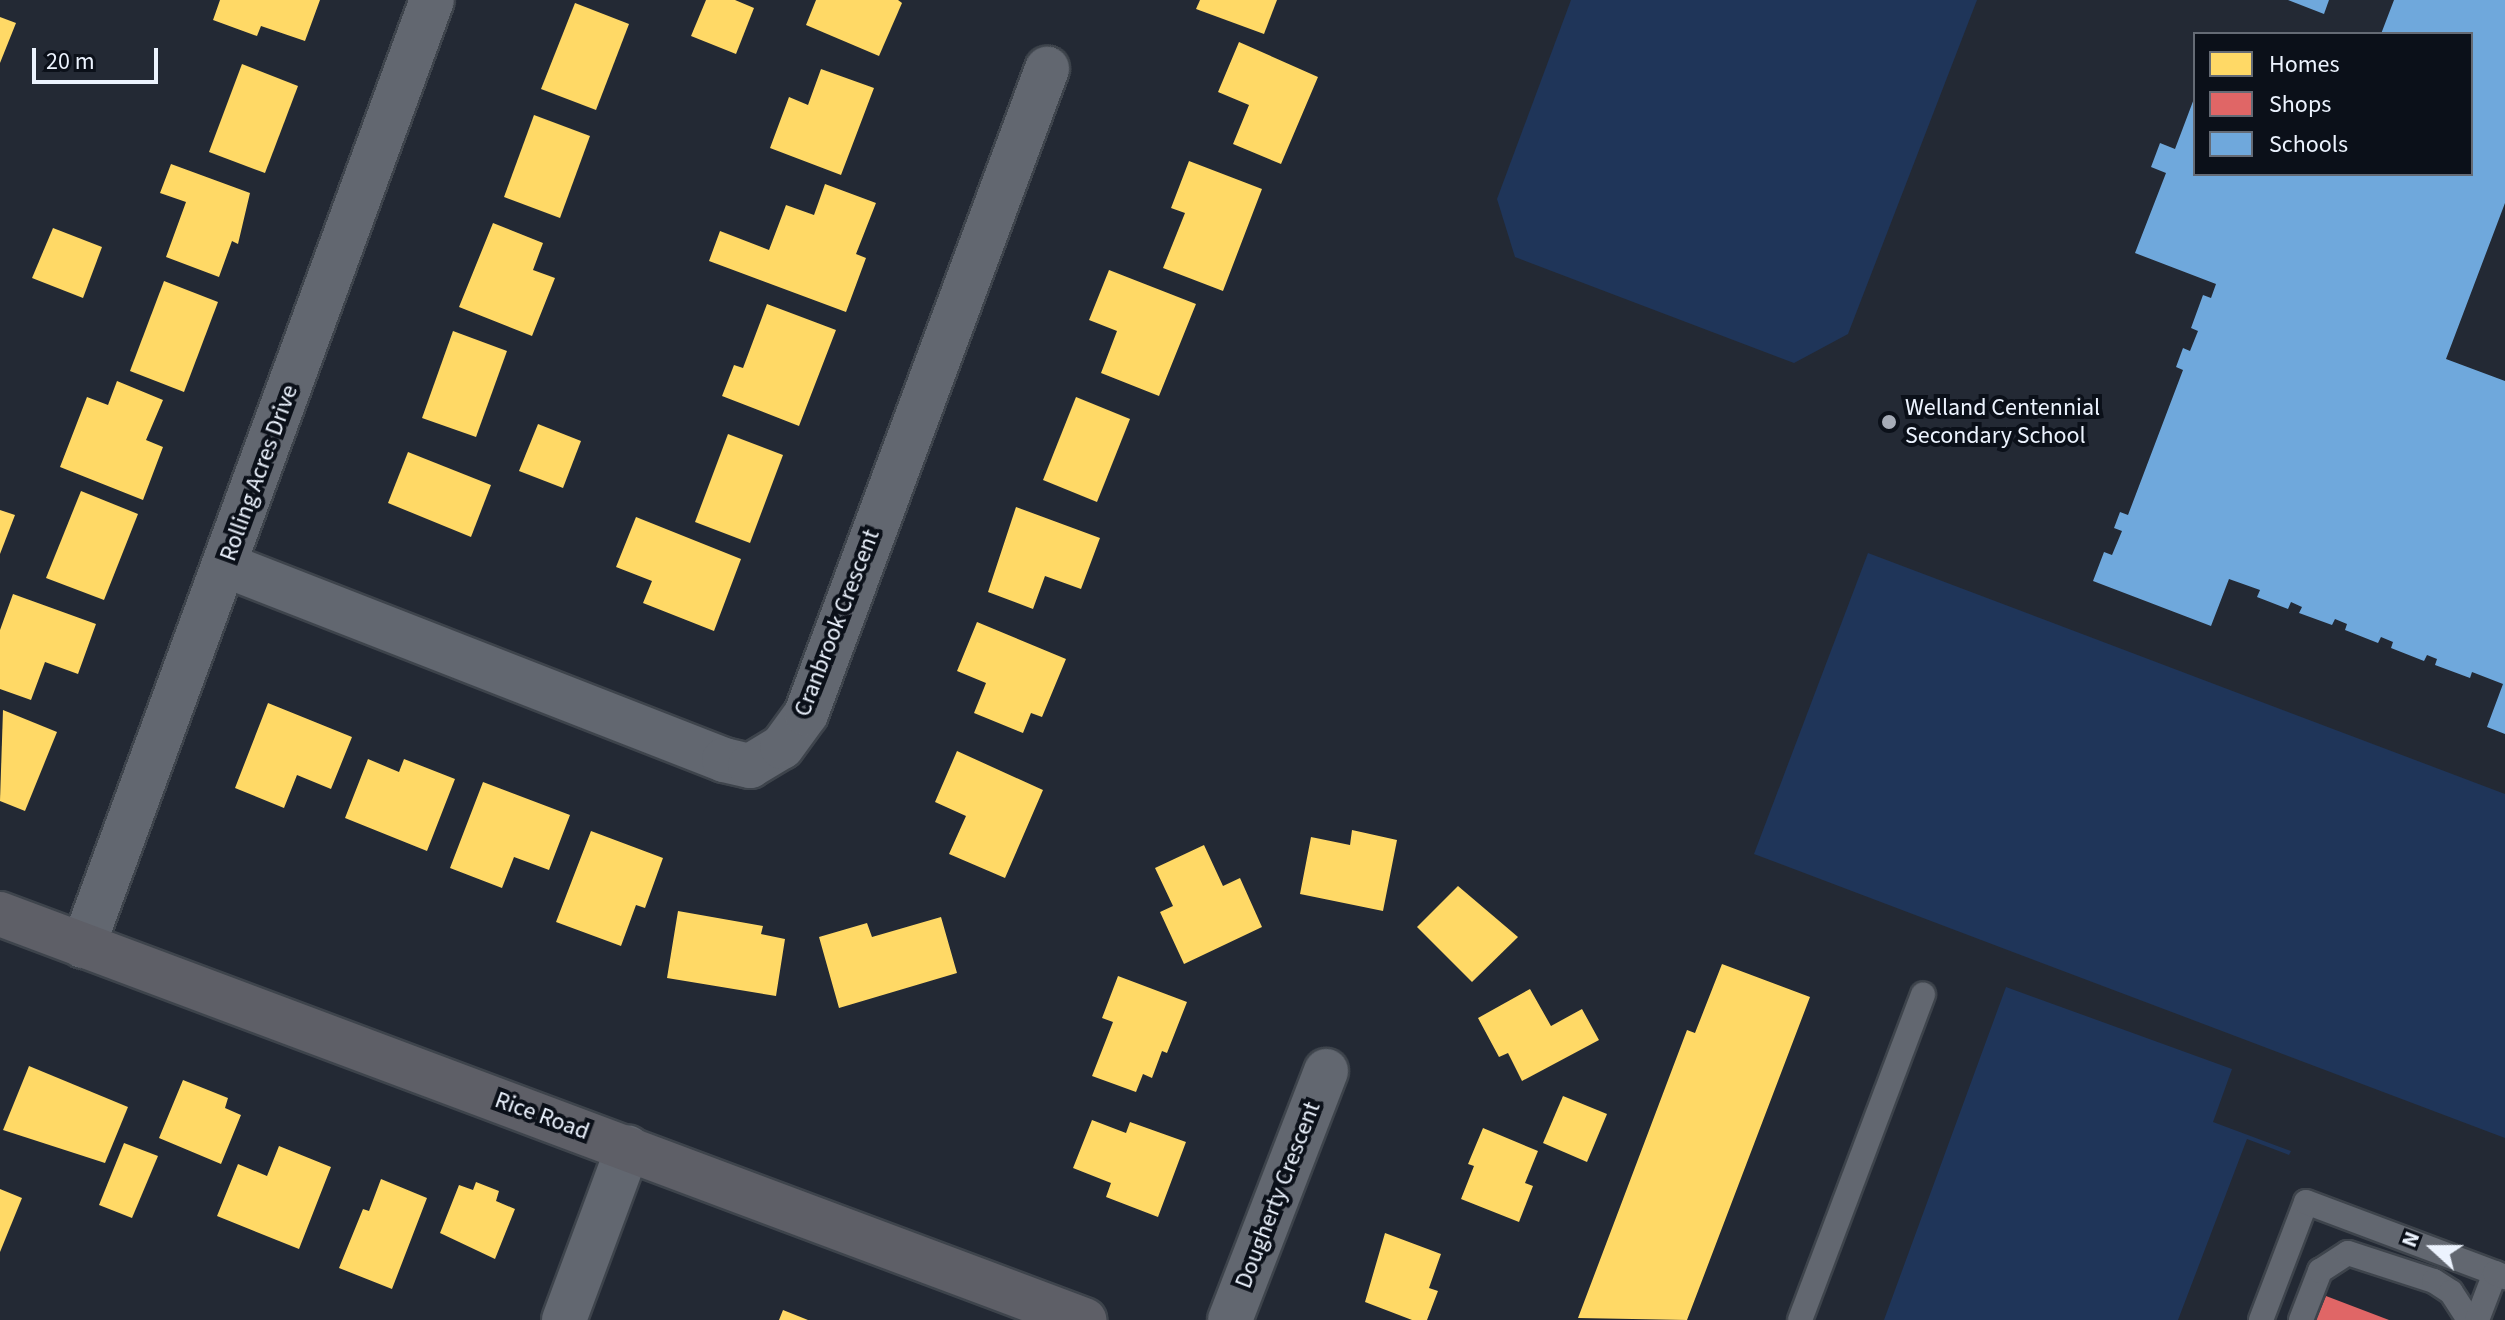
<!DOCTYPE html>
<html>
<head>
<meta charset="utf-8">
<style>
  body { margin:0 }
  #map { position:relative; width:2505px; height:1320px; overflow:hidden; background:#232934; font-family:"Source Sans 3",sans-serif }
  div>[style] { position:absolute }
  .green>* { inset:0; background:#1f3559 }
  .homes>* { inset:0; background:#ffd966 }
  .shops>* { inset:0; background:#e06666 }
  .schools>* { inset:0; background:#6fa8dc }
  .roads { filter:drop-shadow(2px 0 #3e444c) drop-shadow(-2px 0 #3e444c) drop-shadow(0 2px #3e444c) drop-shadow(0 -2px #3e444c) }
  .lane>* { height:24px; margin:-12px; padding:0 12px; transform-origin:12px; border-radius:12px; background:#626770 }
  .street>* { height:44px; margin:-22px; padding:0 22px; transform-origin:22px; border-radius:22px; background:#626770 }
  .secondary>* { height:44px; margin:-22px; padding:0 22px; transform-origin:22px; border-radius:22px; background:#5e5f67 }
  .dots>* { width:22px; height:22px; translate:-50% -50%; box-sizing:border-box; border:4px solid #0b1019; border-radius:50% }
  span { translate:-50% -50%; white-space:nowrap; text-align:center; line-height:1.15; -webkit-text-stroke:8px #0b1019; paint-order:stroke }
  .poi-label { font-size:24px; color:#ecf3fe }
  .left { translate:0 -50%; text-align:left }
  .street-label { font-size:24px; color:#ecf3fe }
  .legend { position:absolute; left:2193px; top:32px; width:280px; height:144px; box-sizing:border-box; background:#0b1019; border:2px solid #656b75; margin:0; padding:10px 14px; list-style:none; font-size:24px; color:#ecf3fe }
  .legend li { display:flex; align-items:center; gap:16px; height:40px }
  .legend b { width:40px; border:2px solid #656b75 }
  .north { position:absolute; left:2393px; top:1208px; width:80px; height:80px; -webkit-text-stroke:6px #0b1019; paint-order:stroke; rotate:291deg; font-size:22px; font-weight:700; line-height:32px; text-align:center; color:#ecf3fe }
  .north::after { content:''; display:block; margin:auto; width:28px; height:36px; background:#ecf3fe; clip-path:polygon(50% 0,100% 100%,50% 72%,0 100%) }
  .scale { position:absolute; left:32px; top:48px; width:126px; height:36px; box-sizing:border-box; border:4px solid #ecf3fe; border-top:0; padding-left:10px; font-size:24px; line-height:28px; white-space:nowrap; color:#ecf3fe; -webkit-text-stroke:6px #0b1019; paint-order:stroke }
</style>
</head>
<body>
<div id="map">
  <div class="green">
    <i style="clip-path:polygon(1571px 0,1977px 0,1848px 334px,1794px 363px,1515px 257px,1497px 199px)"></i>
    <i style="clip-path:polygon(1868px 553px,2505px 794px,2505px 1138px,1754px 854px)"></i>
    <i style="clip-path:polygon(2006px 987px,2232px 1069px,2213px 1122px,2291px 1151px,2289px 1155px,2247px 1139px,2178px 1320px,1884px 1320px)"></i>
  </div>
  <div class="homes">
    <i style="clip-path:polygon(220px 0,320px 0,305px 41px,261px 26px,257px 36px,213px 20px)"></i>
    <i style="clip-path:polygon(706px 0,735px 0,754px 8px,736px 54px,691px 36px)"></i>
    <i style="clip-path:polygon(816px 0,898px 0,902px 3px,879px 56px,806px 25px)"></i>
    <i style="clip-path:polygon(1200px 0,1277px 0,1264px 34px,1196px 9px)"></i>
    <i style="clip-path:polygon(575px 3px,629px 24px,596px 110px,541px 89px)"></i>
    <i style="clip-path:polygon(0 17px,16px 23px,0 63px)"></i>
    <i style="clip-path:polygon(1239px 42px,1318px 77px,1281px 164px,1233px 144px,1249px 105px,1218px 92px)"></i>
    <i style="clip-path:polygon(242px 64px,298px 86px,265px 173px,209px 152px)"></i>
    <i style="clip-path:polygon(821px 69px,874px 88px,841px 175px,770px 148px,789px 97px,808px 105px)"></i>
    <i style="clip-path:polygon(534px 115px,590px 136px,560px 218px,504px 197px)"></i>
    <i style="clip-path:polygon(1189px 161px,1262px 189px,1223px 291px,1163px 268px,1185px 213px,1171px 208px)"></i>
    <i style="clip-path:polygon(171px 164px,250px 193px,238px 244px,232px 241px,219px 277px,166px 257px,186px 202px,160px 193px)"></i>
    <i style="clip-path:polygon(825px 184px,876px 203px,856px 254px,866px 258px,846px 312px,709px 261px,720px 231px,769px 250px,786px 205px,814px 215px)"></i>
    <i style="clip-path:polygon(493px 223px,543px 243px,533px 270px,555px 278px,532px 336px,459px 307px)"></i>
    <i style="clip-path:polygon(53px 228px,102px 247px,83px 298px,32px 278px)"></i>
    <i style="clip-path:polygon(1109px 270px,1196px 304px,1159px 396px,1101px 373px,1117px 331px,1089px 320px)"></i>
    <i style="clip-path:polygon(164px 281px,218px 302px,184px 392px,130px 371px)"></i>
    <i style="clip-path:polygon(767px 304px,836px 330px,799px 426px,722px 396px,734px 365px,743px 368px)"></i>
    <i style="clip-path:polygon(453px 331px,507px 351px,476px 437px,422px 418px)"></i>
    <i style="clip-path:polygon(117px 381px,163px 400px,146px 440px,163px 447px,143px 500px,60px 467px,87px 397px,108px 405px)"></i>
    <i style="clip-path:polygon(1076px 397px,1130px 419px,1097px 502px,1043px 480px)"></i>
    <i style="clip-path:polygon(538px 424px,581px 441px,563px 488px,519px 471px)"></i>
    <i style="clip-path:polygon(728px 434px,783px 455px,750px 543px,695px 522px)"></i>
    <i style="clip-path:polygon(408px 452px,491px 485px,471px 537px,388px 503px)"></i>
    <i style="clip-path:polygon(81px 491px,138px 514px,104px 600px,46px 578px)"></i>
    <i style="clip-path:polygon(1016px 507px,1100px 538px,1081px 589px,1045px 576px,1033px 609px,988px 592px)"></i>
    <i style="clip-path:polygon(0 510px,15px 515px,0 554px)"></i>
    <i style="clip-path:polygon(636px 517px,741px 559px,714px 631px,643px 603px,652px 581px,616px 567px)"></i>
    <i style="clip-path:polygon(13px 594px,96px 624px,78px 674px,45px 662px,31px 700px,0 689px,0 630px)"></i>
    <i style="clip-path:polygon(977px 622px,1066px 659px,1042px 717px,1031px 713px,1023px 733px,974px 713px,986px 683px,957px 671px)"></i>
    <i style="clip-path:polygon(268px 703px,352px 737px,331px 789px,297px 775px,284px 808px,235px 788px)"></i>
    <i style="clip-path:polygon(3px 710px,57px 732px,25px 811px,0 801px)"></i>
    <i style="clip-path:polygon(957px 751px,1043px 790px,1005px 878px,949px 854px,966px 816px,935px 802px)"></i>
    <i style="clip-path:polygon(368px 759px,399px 772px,404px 759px,455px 779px,427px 851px,345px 818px)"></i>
    <i style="clip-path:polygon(483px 782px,570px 815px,549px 870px,514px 857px,502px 888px,450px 868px)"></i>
    <i style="clip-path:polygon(1352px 830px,1397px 840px,1383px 911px,1300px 894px,1311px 837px,1350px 845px)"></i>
    <i style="clip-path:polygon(591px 831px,663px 858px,645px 908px,636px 905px,621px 946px,556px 922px)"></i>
    <i style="clip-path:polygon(1204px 845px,1223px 886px,1240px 878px,1262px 927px,1184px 964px,1160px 912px,1173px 906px,1155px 868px)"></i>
    <i style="clip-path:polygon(1458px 886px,1518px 937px,1472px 982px,1417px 927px)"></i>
    <i style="clip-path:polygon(678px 911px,763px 926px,761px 934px,785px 939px,776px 996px,667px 978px)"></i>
    <i style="clip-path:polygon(941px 917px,957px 973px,839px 1008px,819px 937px,867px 923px,872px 937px)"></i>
    <i style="clip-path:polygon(1722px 964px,1810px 997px,1687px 1320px,1578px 1318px,1687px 1030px,1695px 1033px)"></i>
    <i style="clip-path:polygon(1118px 976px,1187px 1002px,1167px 1053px,1162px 1051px,1152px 1078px,1143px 1074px,1136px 1092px,1092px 1076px,1113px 1022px,1102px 1018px)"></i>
    <i style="clip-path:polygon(1530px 989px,1551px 1026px,1582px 1009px,1599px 1040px,1522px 1081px,1508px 1053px,1499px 1057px,1478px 1018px)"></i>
    <i style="clip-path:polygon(29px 1066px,128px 1107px,105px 1163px,3px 1130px)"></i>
    <i style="clip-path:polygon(183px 1080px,228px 1098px,225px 1108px,241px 1115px,221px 1164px,159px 1138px)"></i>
    <i style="clip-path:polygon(1563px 1096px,1607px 1114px,1587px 1162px,1543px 1143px)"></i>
    <i style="clip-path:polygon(1092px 1120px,1126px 1133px,1130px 1122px,1186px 1142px,1158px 1217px,1106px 1197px,1111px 1183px,1073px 1168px)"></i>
    <i style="clip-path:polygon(1483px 1128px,1538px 1151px,1525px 1183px,1533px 1186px,1519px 1222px,1461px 1199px,1474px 1166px,1468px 1164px)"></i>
    <i style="clip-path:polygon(124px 1143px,158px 1156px,132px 1218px,99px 1205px)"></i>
    <i style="clip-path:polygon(279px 1146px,331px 1167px,299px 1249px,217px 1216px,238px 1164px,267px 1176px)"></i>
    <i style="clip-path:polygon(381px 1179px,427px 1198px,392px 1289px,339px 1268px,363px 1209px,369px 1211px)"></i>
    <i style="clip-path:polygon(476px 1182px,499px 1191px,496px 1201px,515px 1209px,495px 1259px,440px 1233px,459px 1185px,473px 1190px)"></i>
    <i style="clip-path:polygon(0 1189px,22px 1198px,0 1252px)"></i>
    <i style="clip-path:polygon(1385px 1233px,1441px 1254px,1429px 1288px,1438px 1291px,1427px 1320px,1412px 1320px,1365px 1302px)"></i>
    <i style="clip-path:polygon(783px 1310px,808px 1320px,779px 1320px)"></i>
  </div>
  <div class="shops">
    <i style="clip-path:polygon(2326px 1296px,2389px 1320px,2316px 1320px)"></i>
  </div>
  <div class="schools">
    <i style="clip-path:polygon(2288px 0,2329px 0,2324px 14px)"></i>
    <i style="clip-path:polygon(2394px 0,2505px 0,2505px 203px,2446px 359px,2505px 381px,2505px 734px,2487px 727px,2503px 684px,2472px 672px,2470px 678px,2435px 665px,2437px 659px,2427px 655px,2424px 661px,2391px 648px,2393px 642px,2381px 637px,2378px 643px,2345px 630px,2347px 624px,2335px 619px,2332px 625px,2299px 613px,2302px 607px,2291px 602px,2288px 609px,2257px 597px,2260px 590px,2229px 579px,2211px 626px,2093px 581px,2104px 552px,2112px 555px,2122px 531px,2114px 528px,2120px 512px,2128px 515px,2183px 370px,2176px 367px,2183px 348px,2190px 351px,2198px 331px,2191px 328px,2203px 295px,2211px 298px,2216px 284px,2135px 253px,2166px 173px,2151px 167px,2160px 143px,2175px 149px,2195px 96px,2195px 174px,2471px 174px,2471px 34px,2381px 34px)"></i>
  </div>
  <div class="roads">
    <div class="lane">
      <i style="left:1800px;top:1320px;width:348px;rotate:-69.3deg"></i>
      <i style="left:2261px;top:1320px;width:126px;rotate:-69.1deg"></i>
      <i style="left:2306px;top:1202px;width:202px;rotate:20.6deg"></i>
      <i style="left:2301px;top:1320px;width:53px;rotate:-68.8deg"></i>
      <i style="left:2320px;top:1271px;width:33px;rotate:-33deg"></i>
      <i style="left:2348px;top:1253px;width:90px;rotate:18deg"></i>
      <i style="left:2434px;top:1281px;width:20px;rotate:33deg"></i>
      <i style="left:2451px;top:1292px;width:33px;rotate:57deg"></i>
      <i style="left:2477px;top:1320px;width:50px;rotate:-69deg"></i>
      <i style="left:2495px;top:1273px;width:11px;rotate:22deg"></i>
    </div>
    <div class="street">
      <i style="left:225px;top:565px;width:536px;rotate:21.34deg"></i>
      <i style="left:724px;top:760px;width:27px;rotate:13deg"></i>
      <i style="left:750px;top:766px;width:37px;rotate:-31deg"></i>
      <i style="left:782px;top:747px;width:41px;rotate:-54deg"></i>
      <i style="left:806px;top:714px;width:689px;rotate:-69.51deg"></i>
      <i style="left:83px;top:946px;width:1008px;rotate:-69.75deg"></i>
      <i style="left:564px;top:1320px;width:184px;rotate:-69.6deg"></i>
      <i style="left:1230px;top:1320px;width:267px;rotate:-68.9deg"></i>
    </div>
    <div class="secondary">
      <i style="left:0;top:914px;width:1158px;rotate:20.53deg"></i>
    </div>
  </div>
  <div class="dots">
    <i style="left:1889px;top:422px;background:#a6acb7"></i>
  </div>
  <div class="poi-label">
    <span class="left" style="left:1905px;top:422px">Welland Centennial<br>Secondary School</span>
  </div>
  <div class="street-label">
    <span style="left:259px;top:473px;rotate:-70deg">Rolling Acres Drive</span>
    <span style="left:837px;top:623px;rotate:-69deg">Cranbrook Crescent</span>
    <span style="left:542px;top:1116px;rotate:20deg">Rice Road</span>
    <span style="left:1278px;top:1195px;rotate:-69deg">Dougherty Crescent</span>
  </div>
  <ul class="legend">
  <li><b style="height:22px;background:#ffd966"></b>Homes</li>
  <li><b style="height:22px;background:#e06666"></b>Shops</li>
  <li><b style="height:22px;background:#6fa8dc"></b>Schools</li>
  </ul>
  <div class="north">N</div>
  <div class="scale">20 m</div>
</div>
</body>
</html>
